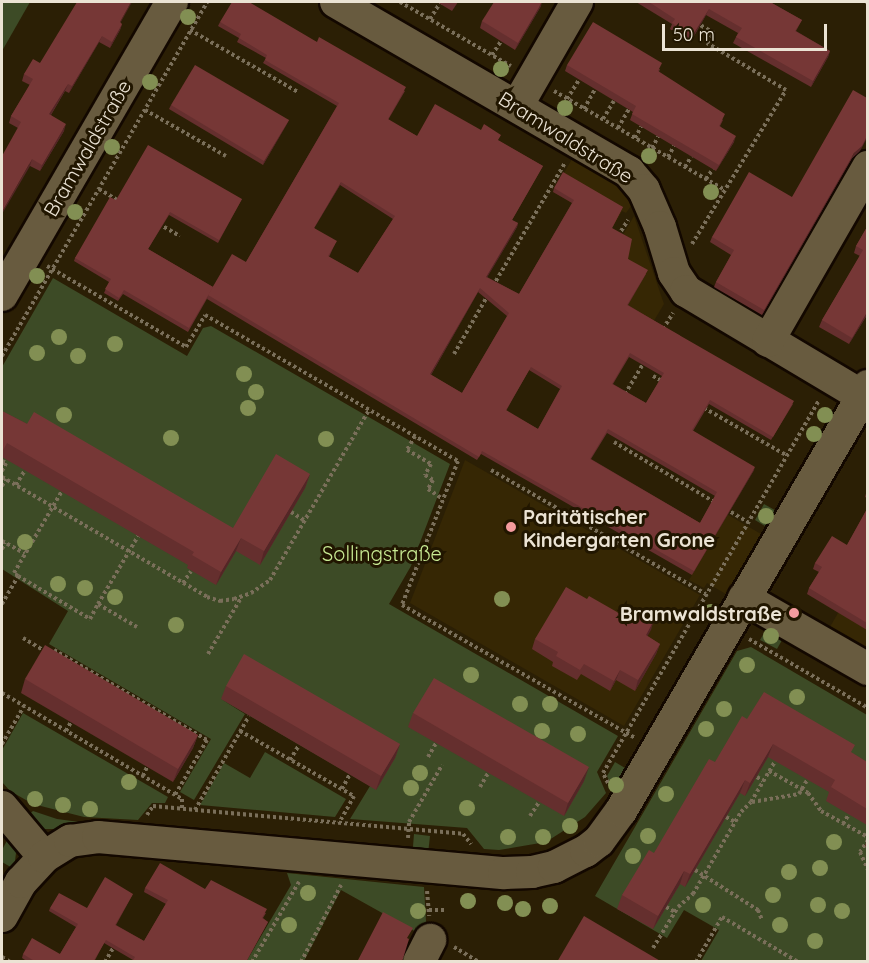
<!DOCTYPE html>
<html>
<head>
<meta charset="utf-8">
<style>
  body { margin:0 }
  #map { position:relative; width:869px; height:963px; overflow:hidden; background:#2b1f05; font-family:Quicksand,sans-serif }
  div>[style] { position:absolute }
  .built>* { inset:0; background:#362704 }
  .green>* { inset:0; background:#3d4b26 }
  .path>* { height:4px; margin-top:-2px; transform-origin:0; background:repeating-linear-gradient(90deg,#7a6f5a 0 3px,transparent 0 6px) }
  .roads { filter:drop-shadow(2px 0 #130800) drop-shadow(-2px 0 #130800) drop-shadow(0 2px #130800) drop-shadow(0 -2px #130800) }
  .minor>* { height:32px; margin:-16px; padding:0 16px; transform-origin:16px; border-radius:16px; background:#685b3f }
  .trees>* { width:16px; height:16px; margin:-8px; border-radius:50%; background:#828f53 }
  .wall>* { inset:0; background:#652f2e }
  .shaded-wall>* { inset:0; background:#532626 }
  .building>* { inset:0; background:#763736 }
  .dots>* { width:16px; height:16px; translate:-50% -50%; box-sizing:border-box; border:3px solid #211600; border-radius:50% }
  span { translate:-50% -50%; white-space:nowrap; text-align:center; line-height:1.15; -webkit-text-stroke:6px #211600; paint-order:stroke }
  .street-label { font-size:20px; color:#ebe3d4 }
  .poi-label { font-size:20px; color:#ebe3d4; font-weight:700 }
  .left { translate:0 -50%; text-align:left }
  .right { translate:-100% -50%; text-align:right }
  .park-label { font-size:20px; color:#c9eb93 }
  .frame { position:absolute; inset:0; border:3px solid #ebe3d4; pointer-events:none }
  .scale { position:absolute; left:662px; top:24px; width:165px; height:27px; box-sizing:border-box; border:3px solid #ebe3d4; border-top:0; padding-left:8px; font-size:18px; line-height:21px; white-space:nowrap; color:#ebe3d4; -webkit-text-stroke:4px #211600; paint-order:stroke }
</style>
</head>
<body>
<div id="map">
  <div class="built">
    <i style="clip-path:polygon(572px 159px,623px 189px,631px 206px,626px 213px,622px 211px,613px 227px,553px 192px)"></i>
    <i style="clip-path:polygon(634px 216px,664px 304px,652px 324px,582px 305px)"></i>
    <i style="clip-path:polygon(465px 460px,700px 595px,624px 726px,410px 603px)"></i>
    <i style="clip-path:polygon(711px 505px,766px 537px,731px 597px,707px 583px,704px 588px,689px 580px,692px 575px,676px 565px)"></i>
    <i style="clip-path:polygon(850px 592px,867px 602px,867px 649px,830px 627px)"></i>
  </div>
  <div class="green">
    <i style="clip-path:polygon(2px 2px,30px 2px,2px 51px)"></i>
    <i style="clip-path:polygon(53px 278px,187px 356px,203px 328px,211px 326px,450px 464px,411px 566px,389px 604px,618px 736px,597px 772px,606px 793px,585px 817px,546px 842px,499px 850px,484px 849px,467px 828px,350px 819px,370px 786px,221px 699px,245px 714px,194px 800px,180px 792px,211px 739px,49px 644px,68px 611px,2px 569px,2px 367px)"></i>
    <i style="clip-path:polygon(764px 504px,780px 513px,770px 529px,755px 520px)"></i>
    <i style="clip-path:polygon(769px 624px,786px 633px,777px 649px,760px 640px)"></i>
    <i style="clip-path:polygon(751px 647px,867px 715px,867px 961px,701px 961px,719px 930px,684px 910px,667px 938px,595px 896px,737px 651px)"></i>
    <i style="clip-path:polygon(23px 713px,168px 797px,165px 803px,152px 803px,138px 820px,84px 817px,33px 804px,10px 791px,2px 782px,2px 750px)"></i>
    <i style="clip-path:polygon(265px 752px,346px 799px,335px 817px,200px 805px,224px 763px,250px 778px)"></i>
    <i style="clip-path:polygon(615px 762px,630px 771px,616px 796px,607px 776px)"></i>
    <i style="clip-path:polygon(33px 811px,57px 819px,87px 823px,66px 829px,43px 829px,26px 817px)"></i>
    <i style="clip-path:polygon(11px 833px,16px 853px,14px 869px,2px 862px,2px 850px)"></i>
    <i style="clip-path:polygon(414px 834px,430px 836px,428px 854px,412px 859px)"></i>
    <i style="clip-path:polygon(287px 873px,424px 887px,427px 938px,341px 890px,304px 961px,246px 962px,291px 885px)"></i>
  </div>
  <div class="path">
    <i style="left:400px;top:2px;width:128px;rotate:30deg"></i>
    <i style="left:866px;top:2px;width:2px;rotate:27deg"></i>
    <i style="left:430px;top:19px;width:19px;rotate:-58deg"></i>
    <i style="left:190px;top:30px;width:125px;rotate:29.9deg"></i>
    <i style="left:492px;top:55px;width:17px;rotate:-57deg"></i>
    <i style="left:554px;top:91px;width:198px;rotate:30.1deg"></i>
    <i style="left:567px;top:99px;width:22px;rotate:-58deg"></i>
    <i style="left:584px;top:109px;width:23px;rotate:-61deg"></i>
    <i style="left:145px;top:110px;width:93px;rotate:29.6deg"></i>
    <i style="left:603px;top:119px;width:21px;rotate:-59deg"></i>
    <i style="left:618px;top:128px;width:22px;rotate:-60deg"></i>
    <i style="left:635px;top:138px;width:13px;rotate:-61deg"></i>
    <i style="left:652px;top:148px;width:13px;rotate:-61deg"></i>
    <i style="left:668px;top:157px;width:13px;rotate:-61deg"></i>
    <i style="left:685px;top:167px;width:12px;rotate:-59deg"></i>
    <i style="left:706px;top:179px;width:12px;rotate:-55deg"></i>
    <i style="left:99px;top:189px;width:23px;rotate:31deg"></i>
    <i style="left:159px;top:224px;width:24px;rotate:30deg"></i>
    <i style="left:618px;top:236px;width:19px;rotate:-58deg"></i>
    <i style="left:692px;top:244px;width:180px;rotate:-58.6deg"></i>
    <i style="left:786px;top:90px;width:92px;rotate:-149.3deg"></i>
    <i style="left:707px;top:43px;width:12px;rotate:-55deg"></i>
    <i style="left:714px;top:33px;width:20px;rotate:-150deg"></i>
    <i style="left:47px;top:266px;width:161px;rotate:30.2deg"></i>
    <i style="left:186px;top:347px;width:37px;rotate:-59deg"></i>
    <i style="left:205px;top:315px;width:292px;rotate:30deg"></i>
    <i style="left:458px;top:461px;width:155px;rotate:111.3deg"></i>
    <i style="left:402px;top:605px;width:268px;rotate:29.7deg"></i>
    <i style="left:493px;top:286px;width:143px;rotate:-59.7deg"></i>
    <i style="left:663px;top:329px;width:19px;rotate:-58deg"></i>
    <i style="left:454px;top:354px;width:68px;rotate:-60deg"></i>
    <i style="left:2px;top:356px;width:409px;rotate:-59.9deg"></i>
    <i style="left:653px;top:376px;width:13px;rotate:29deg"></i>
    <i style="left:625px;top:394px;width:37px;rotate:-59deg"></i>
    <i style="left:704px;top:408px;width:95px;rotate:29.8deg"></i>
    <i style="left:415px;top:436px;width:16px;rotate:120deg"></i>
    <i style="left:407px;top:450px;width:28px;rotate:30deg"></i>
    <i style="left:431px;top:464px;width:13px;rotate:119deg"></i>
    <i style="left:425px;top:475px;width:9px;rotate:32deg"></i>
    <i style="left:433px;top:480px;width:10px;rotate:119deg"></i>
    <i style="left:428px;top:489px;width:18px;rotate:34deg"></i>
    <i style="left:614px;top:442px;width:119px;rotate:30.9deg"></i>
    <i style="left:2px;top:461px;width:4px;rotate:27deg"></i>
    <i style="left:6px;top:463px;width:9px;rotate:117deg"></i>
    <i style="left:491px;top:470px;width:248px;rotate:30deg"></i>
    <i style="left:2px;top:477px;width:238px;rotate:30.3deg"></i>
    <i style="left:207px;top:597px;width:14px;rotate:17deg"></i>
    <i style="left:220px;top:601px;width:14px;rotate:-8deg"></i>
    <i style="left:234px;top:599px;width:18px;rotate:-19deg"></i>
    <i style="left:251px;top:593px;width:23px;rotate:-34deg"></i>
    <i style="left:270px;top:580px;width:197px;rotate:-59.8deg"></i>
    <i style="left:16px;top:485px;width:17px;rotate:-59deg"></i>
    <i style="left:2px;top:486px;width:8px;rotate:-60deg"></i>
    <i style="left:726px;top:509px;width:26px;rotate:31deg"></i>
    <i style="left:291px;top:512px;width:15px;rotate:32deg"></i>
    <i style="left:2px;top:541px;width:26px;rotate:29deg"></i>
    <i style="left:2px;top:549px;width:7px;rotate:-63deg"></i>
    <i style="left:18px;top:576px;width:84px;rotate:30.8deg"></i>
    <i style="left:90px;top:619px;width:17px;rotate:-62deg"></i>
    <i style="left:183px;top:583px;width:14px;rotate:-56deg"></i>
    <i style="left:2px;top:604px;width:32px;rotate:-60deg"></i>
    <i style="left:18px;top:576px;width:5px;rotate:-143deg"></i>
    <i style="left:14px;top:573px;width:95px;rotate:-59.7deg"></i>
    <i style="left:137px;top:627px;width:45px;rotate:-149.5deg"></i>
    <i style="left:98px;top:604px;width:79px;rotate:-59.5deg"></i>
    <i style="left:23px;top:638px;width:26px;rotate:31deg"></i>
    <i style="left:749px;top:639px;width:138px;rotate:30.1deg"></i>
    <i style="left:52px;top:654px;width:4px;rotate:-63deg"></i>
    <i style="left:54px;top:650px;width:178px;rotate:30.5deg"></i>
    <i style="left:207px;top:740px;width:64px;rotate:120.2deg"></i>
    <i style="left:208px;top:654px;width:65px;rotate:-59.5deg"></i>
    <i style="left:2px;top:693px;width:209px;rotate:30.5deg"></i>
    <i style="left:182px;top:799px;width:10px;rotate:90deg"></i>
    <i style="left:66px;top:731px;width:10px;rotate:-61deg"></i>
    <i style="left:240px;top:731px;width:131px;rotate:29.7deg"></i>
    <i style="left:354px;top:796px;width:31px;rotate:119deg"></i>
    <i style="left:2px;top:744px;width:44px;rotate:-59.9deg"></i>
    <i style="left:428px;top:757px;width:16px;rotate:-60deg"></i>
    <i style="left:290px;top:760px;width:17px;rotate:-59deg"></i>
    <i style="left:769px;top:771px;width:45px;rotate:29.4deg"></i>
    <i style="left:808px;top:793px;width:22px;rotate:54deg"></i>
    <i style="left:821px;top:811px;width:54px;rotate:29deg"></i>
    <i style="left:143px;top:776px;width:10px;rotate:-66deg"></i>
    <i style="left:757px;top:777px;width:7px;rotate:34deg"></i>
    <i style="left:608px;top:783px;width:11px;rotate:-117deg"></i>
    <i style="left:603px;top:773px;width:431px;rotate:-59.9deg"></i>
    <i style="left:480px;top:787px;width:16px;rotate:-60deg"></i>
    <i style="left:342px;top:789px;width:17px;rotate:-62deg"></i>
    <i style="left:752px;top:802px;width:48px;rotate:-9.7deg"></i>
    <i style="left:799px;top:794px;width:16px;rotate:-60deg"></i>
    <i style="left:195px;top:810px;width:108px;rotate:-60.1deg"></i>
    <i style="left:147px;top:815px;width:11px;rotate:-56deg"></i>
    <i style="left:153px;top:806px;width:54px;rotate:5.3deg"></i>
    <i style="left:207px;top:811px;width:257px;rotate:5.1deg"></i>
    <i style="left:463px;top:834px;width:13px;rotate:51deg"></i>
    <i style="left:530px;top:816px;width:17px;rotate:-57deg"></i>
    <i style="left:726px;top:817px;width:10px;rotate:29deg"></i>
    <i style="left:843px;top:824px;width:12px;rotate:-59deg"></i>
    <i style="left:408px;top:838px;width:16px;rotate:-86deg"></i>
    <i style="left:409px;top:822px;width:66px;rotate:-59.9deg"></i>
    <i style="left:868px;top:840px;width:14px;rotate:124deg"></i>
    <i style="left:860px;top:852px;width:20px;rotate:66deg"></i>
    <i style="left:695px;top:870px;width:75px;rotate:32.4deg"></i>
    <i style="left:758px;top:910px;width:11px;rotate:68deg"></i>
    <i style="left:427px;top:891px;width:25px;rotate:85deg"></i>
    <i style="left:666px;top:907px;width:10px;rotate:29deg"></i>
    <i style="left:429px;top:910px;width:17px"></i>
    <i style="left:454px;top:947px;width:29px;rotate:31deg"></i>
    <i style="left:653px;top:948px;width:48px;rotate:-58.6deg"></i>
    <i style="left:678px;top:907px;width:20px;rotate:-41deg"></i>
    <i style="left:693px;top:894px;width:95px;rotate:-59.7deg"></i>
    <i style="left:741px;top:812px;width:14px;rotate:-45deg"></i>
    <i style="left:751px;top:802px;width:51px;rotate:-59.4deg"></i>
    <i style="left:2px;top:957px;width:9px;rotate:32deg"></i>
    <i style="left:105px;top:962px;width:16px;rotate:-60deg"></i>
    <i style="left:252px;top:962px;width:93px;rotate:-59.6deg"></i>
    <i style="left:301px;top:962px;width:87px;rotate:-62.5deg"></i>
    <i style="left:696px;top:962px;width:52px;rotate:-60deg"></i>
    <i style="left:722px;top:917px;width:88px;rotate:30.6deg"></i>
  </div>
  <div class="roads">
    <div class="minor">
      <i style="left:336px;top:2px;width:339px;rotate:30.1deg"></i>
      <i style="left:629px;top:172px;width:23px;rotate:50deg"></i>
      <i style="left:644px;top:190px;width:40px;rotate:66.6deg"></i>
      <i style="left:660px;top:227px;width:48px;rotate:73.1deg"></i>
      <i style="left:674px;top:273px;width:22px;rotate:56deg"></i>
      <i style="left:686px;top:291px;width:205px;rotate:30.8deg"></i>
      <i style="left:517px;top:106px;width:120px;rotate:-60deg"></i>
      <i style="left:2px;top:295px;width:339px;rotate:-59.9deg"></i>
      <i style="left:768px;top:341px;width:201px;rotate:-60.1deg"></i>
      <i style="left:744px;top:598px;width:143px;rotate:29.8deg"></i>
      <i style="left:2px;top:807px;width:65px;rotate:50deg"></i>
      <i style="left:2px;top:916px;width:39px;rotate:-61deg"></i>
      <i style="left:21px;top:882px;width:34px;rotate:-47deg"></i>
      <i style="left:44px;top:857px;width:31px;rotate:-32deg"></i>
      <i style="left:70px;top:841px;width:28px;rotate:-8deg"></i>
      <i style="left:98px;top:837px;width:408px;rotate:5.1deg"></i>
      <i style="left:504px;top:873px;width:28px;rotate:-2deg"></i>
      <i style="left:532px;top:872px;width:23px;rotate:-13deg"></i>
      <i style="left:554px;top:867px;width:36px;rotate:-27deg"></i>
      <i style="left:586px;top:851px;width:16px;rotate:-38deg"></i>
      <i style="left:599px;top:841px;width:37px;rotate:-54deg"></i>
      <i style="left:621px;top:811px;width:492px;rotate:-59.8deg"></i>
      <i style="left:419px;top:962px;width:25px;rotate:-63deg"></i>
    </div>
  </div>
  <div class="trees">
    <i style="left:188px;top:17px"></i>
    <i style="left:501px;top:69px"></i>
    <i style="left:150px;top:82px"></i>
    <i style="left:565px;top:108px"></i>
    <i style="left:112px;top:147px"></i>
    <i style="left:649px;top:156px"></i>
    <i style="left:711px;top:192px"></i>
    <i style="left:75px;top:212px"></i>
    <i style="left:37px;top:276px"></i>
    <i style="left:59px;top:337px"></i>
    <i style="left:115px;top:344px"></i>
    <i style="left:37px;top:353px"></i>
    <i style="left:78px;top:356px"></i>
    <i style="left:244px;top:374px"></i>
    <i style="left:256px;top:392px"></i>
    <i style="left:248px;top:408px"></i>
    <i style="left:64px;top:415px"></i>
    <i style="left:825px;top:415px"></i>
    <i style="left:814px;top:434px"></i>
    <i style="left:171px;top:438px"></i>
    <i style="left:326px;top:439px"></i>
    <i style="left:766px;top:516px"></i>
    <i style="left:25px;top:542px"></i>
    <i style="left:58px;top:584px"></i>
    <i style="left:85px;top:588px"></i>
    <i style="left:115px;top:597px"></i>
    <i style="left:502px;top:599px"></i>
    <i style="left:711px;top:612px"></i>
    <i style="left:176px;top:625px"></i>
    <i style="left:771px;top:636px"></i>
    <i style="left:747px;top:665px"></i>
    <i style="left:471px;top:675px"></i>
    <i style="left:797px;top:697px"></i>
    <i style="left:520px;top:704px"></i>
    <i style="left:550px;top:704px"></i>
    <i style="left:724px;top:709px"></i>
    <i style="left:706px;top:729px"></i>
    <i style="left:542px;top:731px"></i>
    <i style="left:578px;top:734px"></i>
    <i style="left:420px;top:773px"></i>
    <i style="left:129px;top:782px"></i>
    <i style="left:616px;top:785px"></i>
    <i style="left:411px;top:788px"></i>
    <i style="left:666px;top:794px"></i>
    <i style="left:35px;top:799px"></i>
    <i style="left:63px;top:805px"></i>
    <i style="left:467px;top:808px"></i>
    <i style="left:90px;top:809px"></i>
    <i style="left:570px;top:826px"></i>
    <i style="left:648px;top:836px"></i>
    <i style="left:508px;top:837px"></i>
    <i style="left:543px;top:837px"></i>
    <i style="left:834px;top:842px"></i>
    <i style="left:633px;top:856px"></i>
    <i style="left:820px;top:868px"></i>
    <i style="left:789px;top:872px"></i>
    <i style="left:308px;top:893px"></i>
    <i style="left:773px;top:895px"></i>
    <i style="left:468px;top:901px"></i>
    <i style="left:505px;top:903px"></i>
    <i style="left:703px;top:905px"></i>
    <i style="left:818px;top:905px"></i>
    <i style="left:550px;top:906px"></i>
    <i style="left:523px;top:909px"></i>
    <i style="left:418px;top:911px"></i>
    <i style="left:842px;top:911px"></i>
    <i style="left:289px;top:925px"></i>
    <i style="left:780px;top:925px"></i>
    <i style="left:815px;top:941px"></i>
  </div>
  <div class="wall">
    <i style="clip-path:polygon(437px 2px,458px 2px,452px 11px)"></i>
    <i style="clip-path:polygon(636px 2px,770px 2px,802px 20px,796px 31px,830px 51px,828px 57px,811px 87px,733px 43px,738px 33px,706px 15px,690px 43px,670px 29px,672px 24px)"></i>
    <i style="clip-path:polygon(541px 6px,515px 50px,480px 28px,482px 21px)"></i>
    <i style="clip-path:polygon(evenodd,220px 22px,317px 42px,405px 91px,388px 120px,417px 136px,499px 141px,543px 166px,512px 220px,518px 223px,517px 227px,487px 277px,519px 294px,572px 203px,553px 192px,554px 188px,623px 207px,612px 228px,628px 259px,646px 274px,628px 305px,793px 404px,771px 440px,709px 404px,693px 431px,754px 470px,692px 575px,481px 454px,477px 460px,207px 299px,208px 297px,188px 332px,123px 294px,118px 301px,104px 293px,109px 282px,74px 261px,75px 258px,116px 200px,242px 199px,218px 243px,169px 215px,148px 249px,213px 287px,246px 262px,337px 106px,263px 63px,266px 58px,237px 42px,239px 38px,218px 26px,220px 22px,340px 185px,393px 219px,358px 273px,329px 257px,335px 244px,314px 228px,340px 185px,220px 22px,478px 292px,507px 316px,462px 393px,431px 375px,478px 292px,220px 22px,629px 357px,662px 376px,646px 403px,613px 384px,629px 357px,220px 22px,529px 370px,560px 389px,538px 429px,506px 411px,529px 370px,220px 22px,607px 433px,715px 496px,700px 523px,591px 459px,607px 433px)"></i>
    <i style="clip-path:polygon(122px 24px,120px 30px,110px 48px,99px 42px,69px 93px,65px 91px,51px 115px,64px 131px,40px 171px,30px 166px,18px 128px,9px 123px,11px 116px,30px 85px,22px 81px,24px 74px,40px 63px)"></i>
    <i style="clip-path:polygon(567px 65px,660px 69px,659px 72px,723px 120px,720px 126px,734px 142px,716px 171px,630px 120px,633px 112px,565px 71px)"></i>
    <i style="clip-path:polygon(171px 105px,289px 120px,263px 165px,169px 109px)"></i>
    <i style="clip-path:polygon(860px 151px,852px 158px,762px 315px,714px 287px,716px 282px,731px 255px,710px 242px,712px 237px,792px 197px)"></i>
    <i style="clip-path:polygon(867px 227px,867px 315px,849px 344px,819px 327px,822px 320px,860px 256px,854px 253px,856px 246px)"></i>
    <i style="clip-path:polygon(2px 411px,233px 528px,310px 474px,305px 488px,260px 565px,236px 551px,216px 585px,187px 568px,188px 565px,2px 457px)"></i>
    <i style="clip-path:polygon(867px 490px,867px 498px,865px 497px)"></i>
    <i style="clip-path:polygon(867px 509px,867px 630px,807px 594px,809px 588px,819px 572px,813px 569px,815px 563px,847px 545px)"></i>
    <i style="clip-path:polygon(587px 599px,624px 616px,654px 620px,647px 636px,660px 644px,656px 654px,635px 691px,616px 680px,610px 691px,581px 674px,577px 680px,552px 666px,553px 662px,532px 649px,535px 639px)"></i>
    <i style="clip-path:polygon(25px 679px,198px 735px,193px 748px,173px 782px,21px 693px)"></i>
    <i style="clip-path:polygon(226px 686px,400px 744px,395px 758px,376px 790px,221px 699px)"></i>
    <i style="clip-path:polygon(413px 713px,584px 781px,564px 816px,408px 727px)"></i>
    <i style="clip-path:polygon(747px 719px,852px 753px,867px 762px,867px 825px,826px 801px,829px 792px,768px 757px,745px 796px,740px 793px,685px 887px,680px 884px,653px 929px,617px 909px,622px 895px,654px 853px,715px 762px)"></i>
    <i style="clip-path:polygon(867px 838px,867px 848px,865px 846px)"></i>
    <i style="clip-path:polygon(145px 888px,205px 889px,266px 913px,263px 918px,268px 922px,246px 962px,132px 962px,133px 960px,104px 943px,94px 962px,28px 962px,22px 958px,23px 954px,60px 954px,76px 927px,49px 911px,50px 908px,87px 908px,133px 894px,116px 925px,144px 941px,166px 904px,144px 892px)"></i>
  </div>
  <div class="shaded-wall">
    <i style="clip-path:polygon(131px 2px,132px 2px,117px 29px,120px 22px)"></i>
    <i style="clip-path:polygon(542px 2px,541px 6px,515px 50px,518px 43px)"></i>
    <i style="clip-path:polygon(709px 9px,706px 15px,690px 43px,692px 36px)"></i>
    <i style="clip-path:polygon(122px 24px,120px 30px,110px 48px,112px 42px)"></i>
    <i style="clip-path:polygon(102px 36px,99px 42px,69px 93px,72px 86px)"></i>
    <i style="clip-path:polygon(830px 51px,828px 57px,811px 87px,813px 81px)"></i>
    <i style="clip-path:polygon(68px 84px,65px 91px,47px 121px,49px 114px)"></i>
    <i style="clip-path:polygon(289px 120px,287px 124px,263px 165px,264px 161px)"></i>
    <i style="clip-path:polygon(66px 124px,64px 131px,40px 171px,42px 165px)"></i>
    <i style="clip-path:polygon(736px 136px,734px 142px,716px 171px,719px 165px)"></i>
    <i style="clip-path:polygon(867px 136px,867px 138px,860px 151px,852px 158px,762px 315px,764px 310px,854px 153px)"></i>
    <i style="clip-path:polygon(32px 159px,30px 166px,2px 214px,2px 212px)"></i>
    <i style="clip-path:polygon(341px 182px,340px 185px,312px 232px,314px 228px)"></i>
    <i style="clip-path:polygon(518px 223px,517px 227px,485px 281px,486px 277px)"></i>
    <i style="clip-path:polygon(480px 288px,478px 292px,429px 378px,430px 374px)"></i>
    <i style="clip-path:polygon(867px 312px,867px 315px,849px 344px,852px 338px)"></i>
    <i style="clip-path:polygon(755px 467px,754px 470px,692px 575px,694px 571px)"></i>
    <i style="clip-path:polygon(310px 474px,305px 488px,260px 565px,264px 551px)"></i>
    <i style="clip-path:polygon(241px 538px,236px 551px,216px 585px,221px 572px)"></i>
    <i style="clip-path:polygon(654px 620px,651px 630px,642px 646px,646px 635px)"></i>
    <i style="clip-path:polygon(660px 644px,656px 654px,635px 691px,638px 680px)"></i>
    <i style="clip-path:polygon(620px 670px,616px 680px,610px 691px,614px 681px)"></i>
    <i style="clip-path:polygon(198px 735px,193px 748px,173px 782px,178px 769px)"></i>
    <i style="clip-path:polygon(400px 744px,395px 758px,376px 790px,381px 776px)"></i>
    <i style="clip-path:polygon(773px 744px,768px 757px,745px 796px,750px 783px)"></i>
    <i style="clip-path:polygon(589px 767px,584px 781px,564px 816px,568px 803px)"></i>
    <i style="clip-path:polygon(745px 780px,740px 793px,685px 887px,690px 874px)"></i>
    <i style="clip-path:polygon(684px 871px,680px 884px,653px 929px,658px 916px)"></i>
  </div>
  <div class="building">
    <i style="clip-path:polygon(77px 2px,131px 2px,120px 22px,122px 24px,112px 42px,102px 36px,72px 86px,68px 84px,49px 114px,66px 124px,42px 165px,32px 159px,2px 212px,2px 156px,21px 122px,11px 116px,33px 79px,24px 74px,33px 59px,40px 63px)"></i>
    <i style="clip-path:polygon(evenodd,232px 2px,249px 2px,317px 42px,319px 37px,406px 87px,388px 119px,417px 136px,435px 104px,481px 130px,484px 124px,501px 135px,498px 140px,543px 166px,512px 220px,518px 223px,486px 277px,519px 294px,574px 200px,554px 188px,563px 172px,623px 207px,612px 228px,632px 239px,628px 259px,648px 270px,627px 305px,794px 401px,773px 437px,710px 400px,692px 430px,755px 467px,694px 571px,482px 451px,479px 457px,208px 295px,232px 254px,246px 262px,339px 103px,265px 60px,267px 55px,239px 38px,241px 34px,220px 22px,232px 2px,341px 182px,395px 216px,358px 273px,328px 256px,337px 241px,314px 228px,341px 182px,232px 2px,480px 288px,509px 313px,462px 393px,430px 374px,480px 288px,232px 2px,630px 353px,664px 373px,646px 403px,612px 384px,630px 353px,232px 2px,531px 367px,562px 386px,538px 429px,506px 410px,531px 367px,232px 2px,608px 429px,717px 492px,700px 523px,590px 459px,608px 429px)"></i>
    <i style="clip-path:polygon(494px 2px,542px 2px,518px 43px,482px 21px)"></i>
    <i style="clip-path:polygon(649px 2px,770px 2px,802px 20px,795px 31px,830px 51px,813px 81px,736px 37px,742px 28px,709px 9px,692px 36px,672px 23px,675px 19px)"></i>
    <i style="clip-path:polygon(593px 22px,662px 63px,658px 71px,725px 114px,719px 126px,736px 136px,719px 165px,632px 114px,636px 106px,567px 65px)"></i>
    <i style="clip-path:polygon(195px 65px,289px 120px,264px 161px,171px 105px)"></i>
    <i style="clip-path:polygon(853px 90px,867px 98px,867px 136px,862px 146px,854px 153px,764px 310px,716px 282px,734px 250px,712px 237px,749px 172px,792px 197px)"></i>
    <i style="clip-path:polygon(148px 145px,242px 199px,219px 240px,170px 212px,148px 249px,213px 287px,189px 328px,124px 290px,119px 298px,105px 289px,111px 279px,75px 258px,110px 197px,116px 200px)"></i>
    <i style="clip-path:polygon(867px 227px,867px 312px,852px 338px,822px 320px,863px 250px,856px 246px)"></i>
    <i style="clip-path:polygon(2px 411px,27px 424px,34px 412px,233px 528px,276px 454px,310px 474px,264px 551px,241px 538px,221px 572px,192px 555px,194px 552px,7px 443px,2px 452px)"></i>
    <i style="clip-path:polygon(867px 509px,867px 623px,809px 588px,822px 567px,815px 563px,832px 536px,847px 545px)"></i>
    <i style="clip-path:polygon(566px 587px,587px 599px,589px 596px,624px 616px,630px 606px,654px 620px,646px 635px,660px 644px,638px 680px,620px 670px,614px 681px,584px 664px,580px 670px,556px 656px,558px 652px,535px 639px)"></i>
    <i style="clip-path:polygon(45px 645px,198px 735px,178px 769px,25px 679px)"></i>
    <i style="clip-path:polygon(244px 654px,400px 744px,381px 776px,226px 686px)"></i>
    <i style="clip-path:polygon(434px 678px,589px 767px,568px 803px,413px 713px)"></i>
    <i style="clip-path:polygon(764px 692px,855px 745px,851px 752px,867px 762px,867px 809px,831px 787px,835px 780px,773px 744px,750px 783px,745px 780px,690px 874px,684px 871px,658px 916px,622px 895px,649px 850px,654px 853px,709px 759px,715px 762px,742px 716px,747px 719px)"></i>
    <i style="clip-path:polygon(160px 863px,205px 889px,211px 880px,267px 909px,262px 918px,268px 922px,246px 962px,132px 962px,135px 957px,106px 940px,93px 962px,36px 962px,23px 954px,32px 938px,60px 954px,78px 924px,50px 908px,59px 893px,87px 908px,105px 877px,133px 894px,115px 925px,144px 941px,168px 900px,145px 888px)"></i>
    <i style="clip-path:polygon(383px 912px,413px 928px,407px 938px,409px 939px,402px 962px,357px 962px)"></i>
    <i style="clip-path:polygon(584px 916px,662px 962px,557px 962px)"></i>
  </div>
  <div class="dots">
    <i style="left:511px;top:527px;background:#f59b9e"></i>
    <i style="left:794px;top:613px;background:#f59b9e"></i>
  </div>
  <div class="street-label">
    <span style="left:566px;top:137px;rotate:32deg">Bramwaldstraße</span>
    <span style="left:87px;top:148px;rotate:-60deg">Bramwaldstraße</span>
  </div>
  <div class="poi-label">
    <span class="left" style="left:523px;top:528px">Paritätischer<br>Kindergarten Grone</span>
    <span class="right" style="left:782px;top:613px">Bramwaldstraße</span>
  </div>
  <div class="park-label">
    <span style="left:382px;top:553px">Sollingstraße</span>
  </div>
  <div class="frame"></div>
  <div class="scale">50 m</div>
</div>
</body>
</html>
